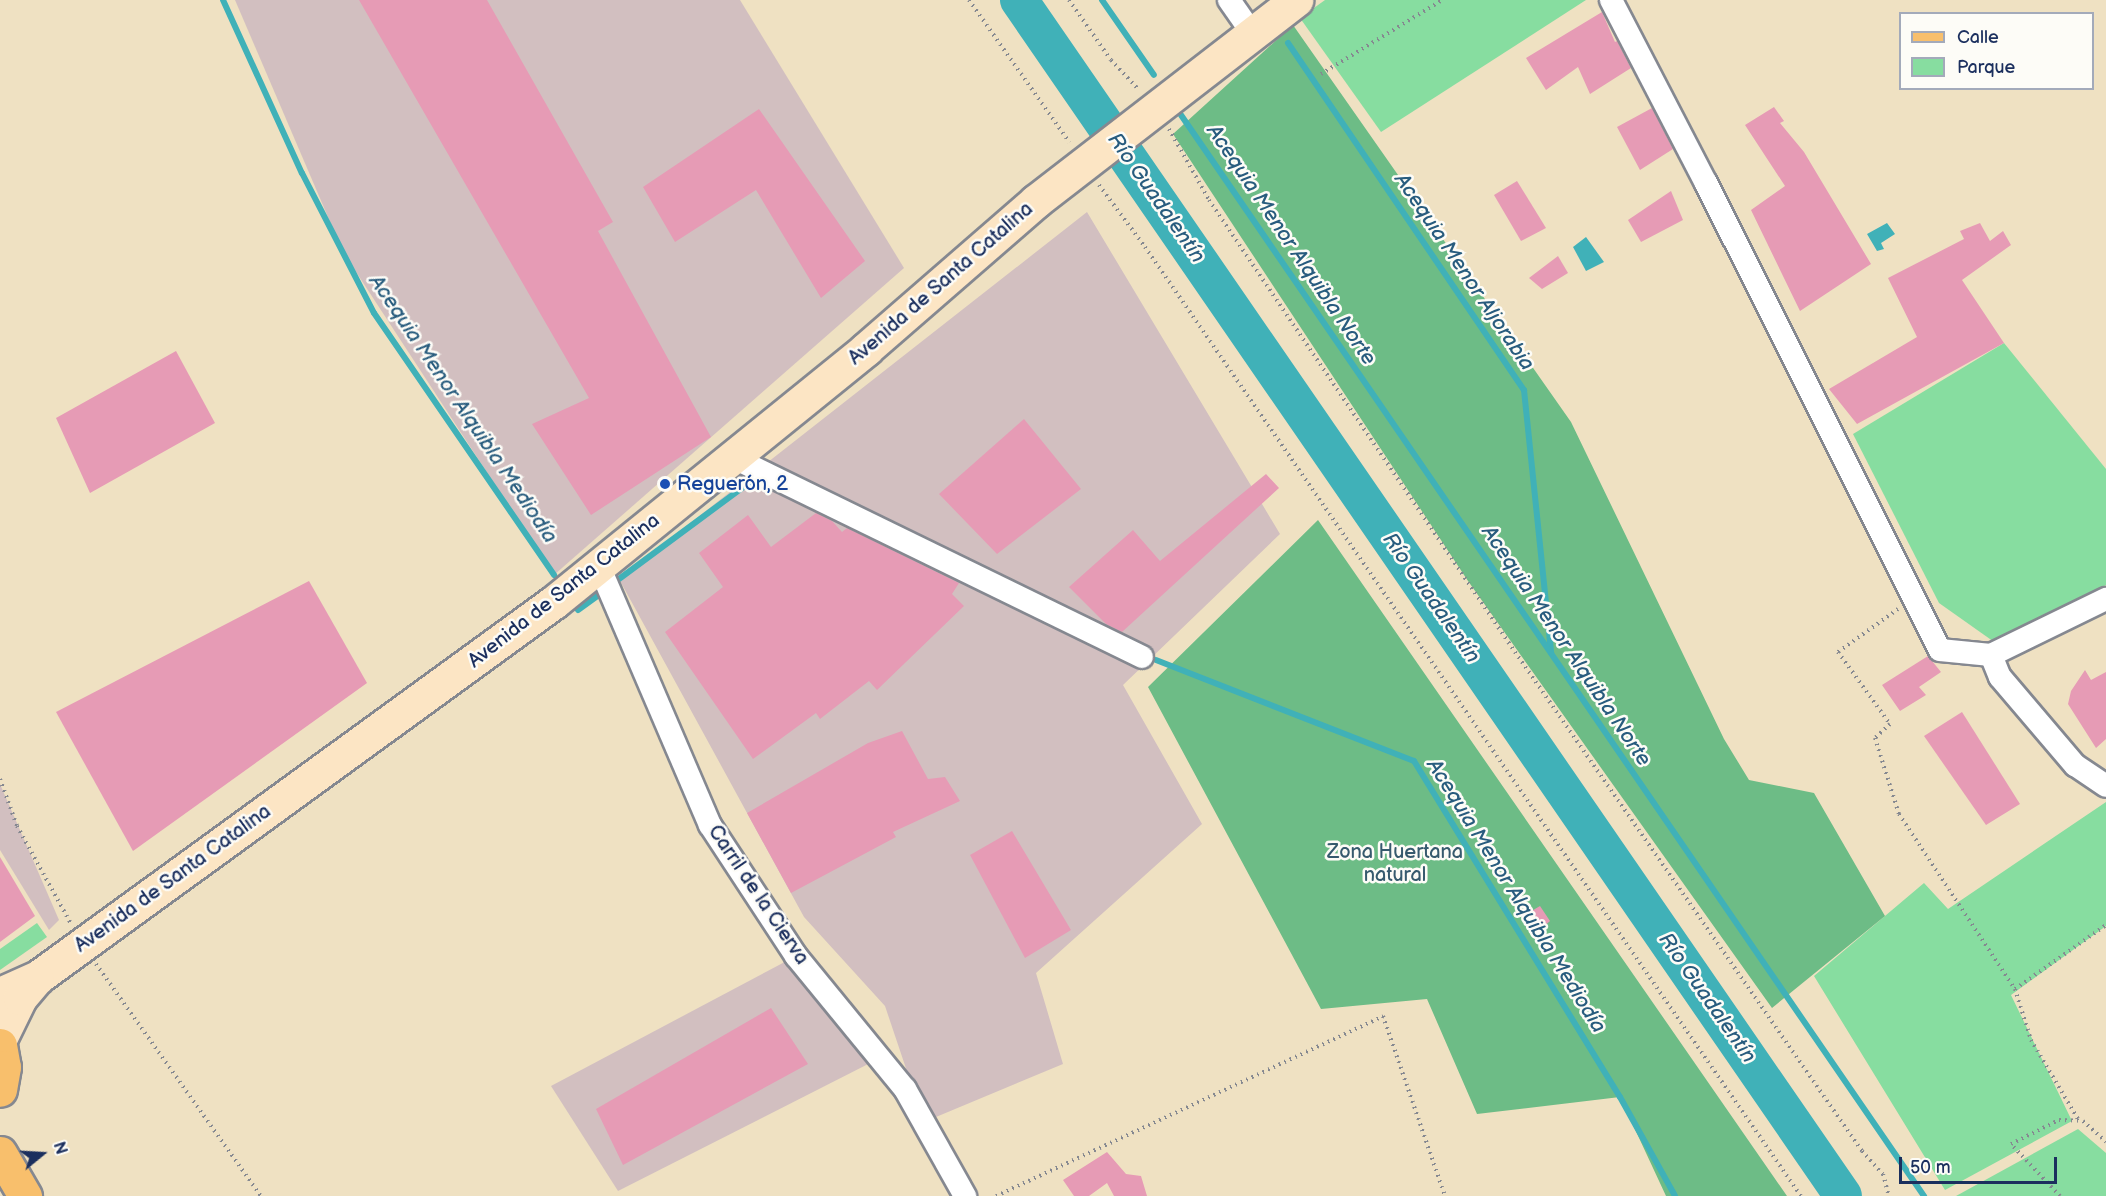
<!DOCTYPE html>
<html>
<head>
<meta charset="utf-8">
<style>
  body { margin:0 }
  #map { position:relative; width:2106px; height:1196px; overflow:hidden; background:#efe1c2; font-family:"Balsamiq Sans",sans-serif }
  div>[style] { position:absolute }
  .industrial>* { inset:0; background:#d2bfc0 }
  .green>* { inset:0; background:#87dda0 }
  .forest>* { inset:0; background:#6dbc86 }
  .water>* { inset:0; background:#40b1b8 }
  .stream>* { height:6px; margin:-3px; padding:0 3px; transform-origin:3px; border-radius:3px; background:#40b1b8 }
  .river>* { height:38px; margin:-19px; padding:0 19px; transform-origin:19px; border-radius:19px; background:#40b1b8 }
  .building>* { inset:0; background:#e69bb5 }
  .path>* { height:4px; margin-top:-2px; transform-origin:0; background:repeating-linear-gradient(90deg,#858890 0 1.5px,transparent 0 6px) }
  .roads { filter:drop-shadow(2px 0 #858890) drop-shadow(-2px 0 #858890) drop-shadow(0 2px #858890) drop-shadow(0 -2px #858890) }
  .minor>* { height:22px; margin:-11px; padding:0 11px; transform-origin:11px; border-radius:11px; background:#fff }
  .secondary>* { height:33px; margin:-16.5px; padding:0 16.5px; transform-origin:16.5px; border-radius:16.5px; background:#fce5c4 }
  .primary>* { height:33px; margin:-16.5px; padding:0 16.5px; transform-origin:16.5px; border-radius:16.5px; background:#f8bf6c }
  .dots>* { width:16px; height:16px; translate:-50% -50%; box-sizing:border-box; border:3px solid #fdfcf7; border-radius:50% }
  span { translate:-50% -50%; white-space:nowrap; text-align:center; line-height:1.15; -webkit-text-stroke:5px #fdfcf7; paint-order:stroke }
  .street-label { font-size:20px; color:#1b2f5e }
  .transit-label { font-size:20px; color:#164399 }
  .left { translate:0 -50%; text-align:left }
  .park-label { font-size:20px; color:#365a6e }
  .water-label { font-size:21px; color:#285c7e; font-style:italic }
  .legend { position:absolute; left:1899px; top:12px; width:195px; height:78px; box-sizing:border-box; background:#fdfcf7; border:2px solid #a3aaba; margin:0; padding:8px 10px; list-style:none; font-size:18px; color:#1b2f5e }
  .legend li { display:flex; align-items:center; gap:12px; height:30px }
  .legend b { width:30px; border:2px solid #a3aaba }
  .north { position:absolute; left:12px; top:1124px; width:60px; height:60px; -webkit-text-stroke:4px #fdfcf7; paint-order:stroke; rotate:72deg; font-size:16px; font-weight:700; line-height:24px; text-align:center; color:#1b2f5e }
  .north::after { content:''; display:block; margin:auto; width:21px; height:27px; background:#1b2f5e; clip-path:polygon(50% 0,100% 100%,50% 72%,0 100%) }
  .scale { position:absolute; left:1899px; top:1157px; width:158px; height:27px; box-sizing:border-box; border:3px solid #1b2f5e; border-top:0; padding-left:8px; font-size:18px; line-height:21px; white-space:nowrap; color:#1b2f5e; -webkit-text-stroke:4px #fdfcf7; paint-order:stroke }
</style>
</head>
<body>
<div id="map">
  <div class="industrial">
    <i style="clip-path:polygon(235px 0,740px 0,904px 268px,554px 575px,343px 252px)"></i>
    <i style="clip-path:polygon(1087px 212px,1280px 534px,1123px 685px,1202px 824px,1036px 973px,1063px 1064px,924px 1122px,885px 1006px,804px 917px,619px 579px)"></i>
    <i style="clip-path:polygon(0 784px,59px 920px,49px 930px,0 850px)"></i>
    <i style="clip-path:polygon(796px 956px,880px 1058px,618px 1191px,551px 1086px)"></i>
  </div>
  <div class="green">
    <i style="clip-path:polygon(1325px 0,1586px 0,1381px 132px,1300px 18px)"></i>
    <i style="clip-path:polygon(2004px 343px,2106px 469px,2106px 585px,1997px 644px,1939px 603px,1853px 434px)"></i>
    <i style="clip-path:polygon(2106px 802px,2106px 926px,2011px 995px,2072px 1121px,1945px 1190px,1814px 976px,1924px 883px,1948px 909px)"></i>
    <i style="clip-path:polygon(37px 923px,47px 937px,0 970px,0 949px)"></i>
    <i style="clip-path:polygon(2078px 1129px,2106px 1153px,2106px 1196px,1956px 1196px)"></i>
  </div>
  <div class="forest">
    <i style="clip-path:polygon(1293px 25px,1571px 422px,1724px 739px,1749px 780px,1814px 793px,1885px 916px,1772px 1008px,1468px 581px,1173px 134px)"></i>
    <i style="clip-path:polygon(1318px 520px,1787px 1196px,1666px 1196px,1620px 1097px,1477px 1114px,1427px 999px,1321px 1009px,1148px 687px)"></i>
  </div>
  <div class="water">
    <i style="clip-path:polygon(1887px 223px,1895px 234px,1881px 243px,1884px 249px,1877px 251px,1867px 234px)"></i>
    <i style="clip-path:polygon(1586px 237px,1604px 262px,1586px 271px,1573px 247px)"></i>
  </div>
  <div class="stream">
    <i style="left:223px;top:0;width:190px;rotate:65.5deg"></i>
    <i style="left:302px;top:173px;width:157px;rotate:62.8deg"></i>
    <i style="left:374px;top:313px;width:318px;rotate:55.5deg"></i>
    <i style="left:1102px;top:0;width:91px;rotate:55.3deg"></i>
    <i style="left:1288px;top:43px;width:420px;rotate:55.8deg"></i>
    <i style="left:1524px;top:390px;width:264px;rotate:84.1deg"></i>
    <i style="left:1181px;top:115px;width:1312px;rotate:55.5deg"></i>
    <i style="left:619px;top:579px;width:173px;rotate:-36.5deg"></i>
    <i style="left:578px;top:610px;width:29px;rotate:-36deg"></i>
    <i style="left:1156px;top:660px;width:277px;rotate:21.4deg"></i>
    <i style="left:1414px;top:761px;width:394px;rotate:58.5deg"></i>
    <i style="left:1620px;top:1097px;width:113px;rotate:60.9deg"></i>
  </div>
  <div class="river">
    <i style="left:1019px;top:0;width:1452px;rotate:55.43deg"></i>
  </div>
  <div class="building">
    <i style="clip-path:polygon(359px 0,487px 0,613px 222px,598px 231px,711px 437px,591px 515px,532px 424px,589px 398px)"></i>
    <i style="clip-path:polygon(1602px 12px,1615px 42px,1617px 41px,1631px 68px,1590px 94px,1578px 67px,1546px 90px,1526px 58px)"></i>
    <i style="clip-path:polygon(1774px 107px,1784px 121px,1780px 123px,1804px 152px,1871px 264px,1800px 311px,1751px 210px,1785px 186px,1745px 125px)"></i>
    <i style="clip-path:polygon(1652px 108px,1673px 149px,1640px 170px,1617px 127px)"></i>
    <i style="clip-path:polygon(759px 109px,865px 261px,821px 298px,756px 190px,675px 242px,643px 187px)"></i>
    <i style="clip-path:polygon(1517px 181px,1546px 228px,1521px 241px,1494px 195px)"></i>
    <i style="clip-path:polygon(1671px 191px,1683px 220px,1641px 242px,1628px 220px)"></i>
    <i style="clip-path:polygon(1980px 223px,1990px 241px,2003px 231px,2011px 245px,1962px 280px,2004px 343px,1857px 424px,1829px 389px,1917px 337px,1888px 278px,1964px 239px,1960px 231px)"></i>
    <i style="clip-path:polygon(1558px 256px,1568px 273px,1542px 289px,1529px 278px)"></i>
    <i style="clip-path:polygon(176px 351px,215px 423px,90px 493px,56px 418px)"></i>
    <i style="clip-path:polygon(1024px 419px,1081px 489px,997px 554px,939px 494px)"></i>
    <i style="clip-path:polygon(1266px 474px,1279px 488px,1122px 632px,1106px 624px,1069px 587px,1133px 530px,1160px 561px)"></i>
    <i style="clip-path:polygon(816px 513px,832px 521px,842px 532px,847px 528px,959px 583px,952px 594px,964px 606px,877px 690px,869px 681px,820px 719px,816px 713px,753px 759px,665px 632px,723px 587px,699px 553px,748px 515px,771px 547px)"></i>
    <i style="clip-path:polygon(309px 581px,367px 683px,133px 851px,56px 712px)"></i>
    <i style="clip-path:polygon(1928px 656px,1941px 672px,1919px 687px,1926px 695px,1900px 711px,1882px 685px)"></i>
    <i style="clip-path:polygon(2085px 670px,2091px 680px,2106px 672px,2106px 739px,2096px 748px,2068px 704px,2071px 691px)"></i>
    <i style="clip-path:polygon(1962px 712px,2020px 804px,1986px 825px,1924px 736px)"></i>
    <i style="clip-path:polygon(902px 731px,928px 779px,945px 777px,960px 801px,893px 832px,896px 837px,791px 893px,747px 813px,868px 743px)"></i>
    <i style="clip-path:polygon(1012px 831px,1071px 930px,1025px 958px,970px 855px)"></i>
    <i style="clip-path:polygon(0 857px,35px 916px,0 942px)"></i>
    <i style="clip-path:polygon(1540px 906px,1550px 921px,1536px 934px,1523px 916px)"></i>
    <i style="clip-path:polygon(771px 1008px,808px 1064px,623px 1165px,596px 1109px)"></i>
    <i style="clip-path:polygon(1107px 1152px,1126px 1174px,1141px 1176px,1147px 1196px,1114px 1196px,1107px 1183px,1089px 1196px,1074px 1196px,1063px 1180px)"></i>
  </div>
  <div class="path">
    <i style="left:969px;top:0;width:174px;rotate:54.8deg"></i>
    <i style="left:1069px;top:0;width:73px;rotate:55deg"></i>
    <i style="left:1111px;top:60px;width:41px;rotate:47deg"></i>
    <i style="left:1321px;top:74px;width:142px;rotate:-31.4deg"></i>
    <i style="left:1169px;top:129px;width:81px;rotate:60.6deg"></i>
    <i style="left:1209px;top:200px;width:546px;rotate:55.9deg"></i>
    <i style="left:1515px;top:652px;width:608px;rotate:55.19deg"></i>
    <i style="left:1862px;top:1151px;width:31px;rotate:48deg"></i>
    <i style="left:1883px;top:1174px;width:23px;rotate:75deg"></i>
    <i style="left:1099px;top:185px;width:77px;rotate:53.4deg"></i>
    <i style="left:1145px;top:247px;width:1154px;rotate:55.35deg"></i>
    <i style="left:1898px;top:609px;width:74px;rotate:144.4deg"></i>
    <i style="left:1838px;top:652px;width:89px;rotate:54.2deg"></i>
    <i style="left:1890px;top:724px;width:21px;rotate:137deg"></i>
    <i style="left:1875px;top:738px;width:80px;rotate:72.5deg"></i>
    <i style="left:1899px;top:814px;width:210px;rotate:56.5deg"></i>
    <i style="left:2015px;top:989px;width:53px;rotate:72.6deg"></i>
    <i style="left:2031px;top:1040px;width:94px;rotate:59.3deg"></i>
    <i style="left:0;top:779px;width:50px;rotate:70.1deg"></i>
    <i style="left:17px;top:826px;width:110px;rotate:61.1deg"></i>
    <i style="left:96px;top:964px;width:285px;rotate:54.6deg"></i>
    <i style="left:2015px;top:989px;width:111px;rotate:-35.1deg"></i>
    <i style="left:996px;top:1196px;width:427px;rotate:-24.9deg"></i>
    <i style="left:1383px;top:1016px;width:190px;rotate:71deg"></i>
    <i style="left:2060px;top:1196px;width:71px;rotate:-133.3deg"></i>
    <i style="left:2011px;top:1144px;width:54px;rotate:-26.6deg"></i>
    <i style="left:2059px;top:1120px;width:24px;rotate:2deg"></i>
    <i style="left:2083px;top:1121px;width:31px;rotate:42deg"></i>
  </div>
  <div class="roads">
    <div class="minor">
      <i style="left:1229px;top:0;width:40px;rotate:55.1deg"></i>
      <i style="left:1611px;top:0;width:206px;rotate:62.6deg"></i>
      <i style="left:1706px;top:183px;width:522px;rotate:63.39deg"></i>
      <i style="left:1940px;top:650px;width:51px;rotate:5.6deg"></i>
      <i style="left:1991px;top:655px;width:128px;rotate:-26deg"></i>
      <i style="left:732px;top:457px;width:456px;rotate:26deg"></i>
      <i style="left:599px;top:566px;width:282px;rotate:66.8deg"></i>
      <i style="left:710px;top:825px;width:157px;rotate:56.7deg"></i>
      <i style="left:796px;top:956px;width:172px;rotate:50.7deg"></i>
      <i style="left:905px;top:1089px;width:123px;rotate:60.7deg"></i>
      <i style="left:1991px;top:655px;width:24px;rotate:68deg"></i>
      <i style="left:2000px;top:677px;width:116px;rotate:49.6deg"></i>
      <i style="left:2075px;top:765px;width:37px;rotate:34deg"></i>
    </div>
    <div class="secondary">
      <i style="left:0;top:994px;width:42px;rotate:-24.1deg"></i>
      <i style="left:38px;top:977px;width:638px;rotate:-36.01deg"></i>
      <i style="left:554px;top:602px;width:402px;rotate:-39deg"></i>
      <i style="left:866px;top:349px;width:225px;rotate:-41deg"></i>
      <i style="left:1036px;top:201px;width:329px;rotate:-37.7deg"></i>
      <i style="left:0;top:1039px;width:46px;rotate:-64deg"></i>
      <i style="left:20px;top:998px;width:26px;rotate:-50deg"></i>
    </div>
    <div class="primary">
      <i style="left:0;top:1045px;width:22px;rotate:80deg"></i>
      <i style="left:4px;top:1067px;width:23px;rotate:100deg"></i>
      <i style="left:0;top:1153px;width:50px;rotate:59.8deg"></i>
    </div>
  </div>
  <div class="dots">
    <i style="left:665px;top:484px;background:#1a4fb4"></i>
  </div>
  <div class="street-label">
    <span style="left:941px;top:284px;rotate:-41deg">Avenida de Santa Catalina</span>
    <span style="left:564px;top:591px;rotate:-38deg">Avenida de Santa Catalina</span>
    <span style="left:173px;top:879px;rotate:-36deg">Avenida de Santa Catalina</span>
    <span style="left:758px;top:895px;rotate:56deg">Carril de la Cierva</span>
  </div>
  <div class="transit-label">
    <span class="left" style="left:677px;top:484px">Reguerón, 2</span>
  </div>
  <div class="park-label">
    <span style="left:1395px;top:864px">Zona Huertana<br>natural</span>
  </div>
  <div class="water-label">
    <span style="left:1156px;top:198px;rotate:55deg">Río Guadalentín</span>
    <span style="left:1291px;top:245px;rotate:56deg">Acequia Menor Alquibla Norte</span>
    <span style="left:1464px;top:272px;rotate:56deg">Acequia Menor Aljorabia</span>
    <span style="left:463px;top:409px;rotate:56deg">Acequia Menor Alquibla Mediodía</span>
    <span style="left:1431px;top:598px;rotate:55deg">Río Guadalentín</span>
    <span style="left:1566px;top:646px;rotate:56deg">Acequia Menor Alquibla Norte</span>
    <span style="left:1516px;top:896px;rotate:58deg">Acequia Menor Alquibla Mediodía</span>
    <span style="left:1707px;top:998px;rotate:55deg">Río Guadalentín</span>
  </div>
  <ul class="legend">
  <li><b style="height:8px;background:#f8bf6c"></b>Calle</li>
  <li><b style="height:16px;background:#87dda0"></b>Parque</li>
  </ul>
  <div class="north">N</div>
  <div class="scale">50 m</div>
</div>
</body>
</html>
